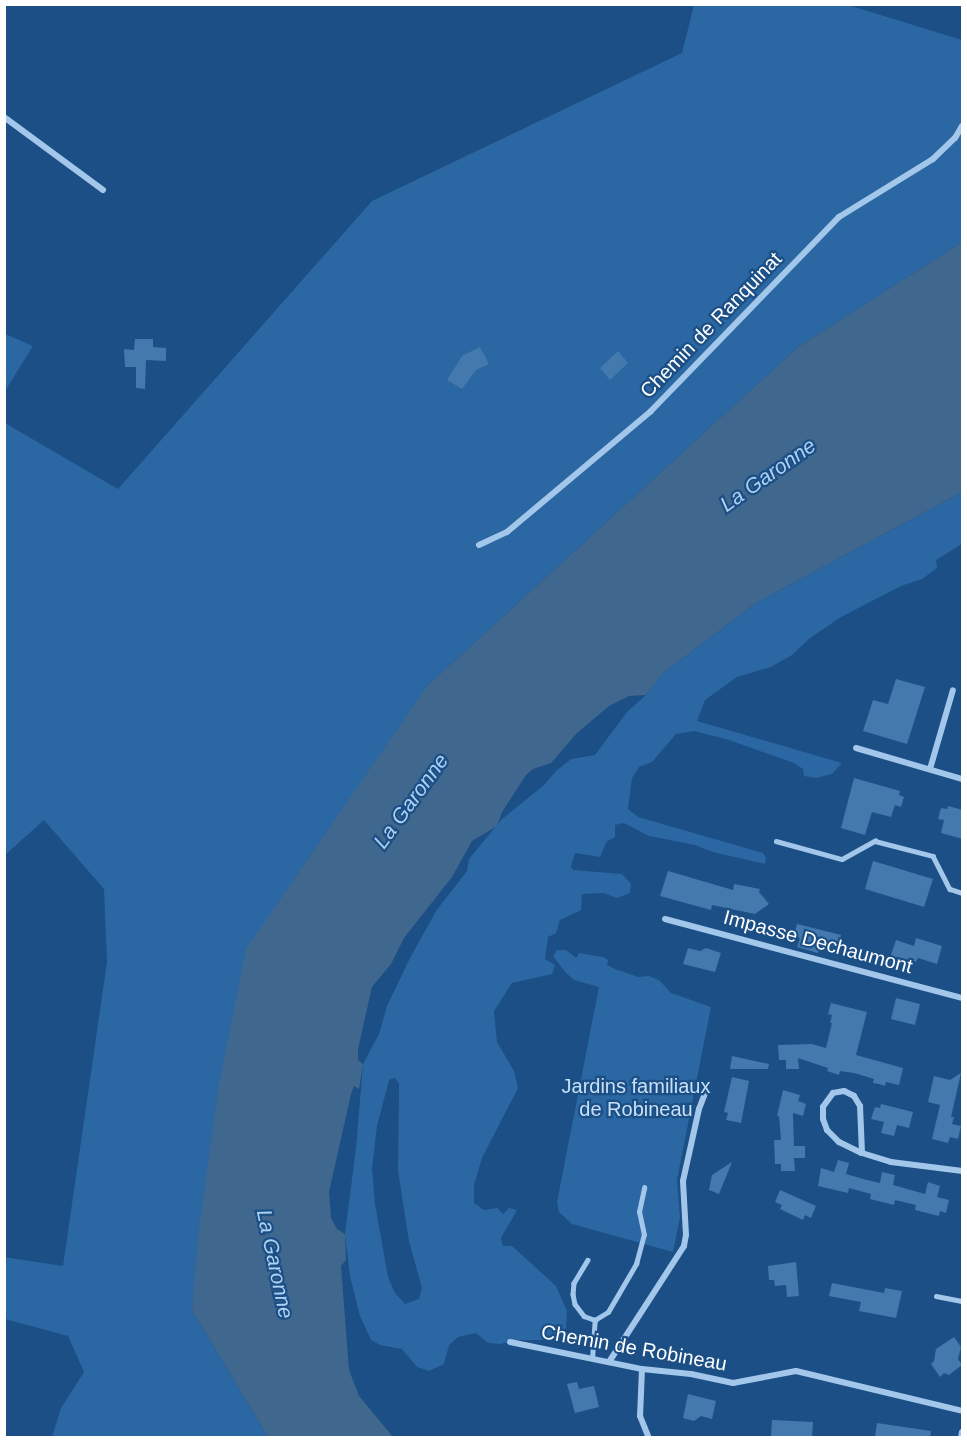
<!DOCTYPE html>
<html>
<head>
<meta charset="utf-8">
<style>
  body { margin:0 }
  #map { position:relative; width:967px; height:1442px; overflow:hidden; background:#1b4f85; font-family:Arial,sans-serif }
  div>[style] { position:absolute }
  .green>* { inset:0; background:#2b67a2 }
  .water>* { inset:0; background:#40678e }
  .building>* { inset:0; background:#4479ae }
  .service>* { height:4.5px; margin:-2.25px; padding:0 2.25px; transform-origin:2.25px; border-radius:2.25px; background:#a2c7eb }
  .minor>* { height:6px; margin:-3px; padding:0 3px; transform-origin:3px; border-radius:3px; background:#a2c7eb }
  span { translate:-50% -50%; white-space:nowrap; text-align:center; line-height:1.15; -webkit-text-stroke:4.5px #1b4f85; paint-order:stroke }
  .street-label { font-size:20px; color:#fff }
  .park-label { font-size:20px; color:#c7e0f8 }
  .water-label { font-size:21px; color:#add1f3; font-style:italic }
  .frame { position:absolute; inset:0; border:6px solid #fff; pointer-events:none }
</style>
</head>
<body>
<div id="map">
  <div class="green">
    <i style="clip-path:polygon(694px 5px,848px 5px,962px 40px,962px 242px,798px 347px,427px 686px,192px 1310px,268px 1437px,52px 1437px,61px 1408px,84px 1372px,68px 1336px,5px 1319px,4px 1257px,63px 1266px,107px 962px,104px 889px,44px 820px,5px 855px,5px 423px,118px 489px,372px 201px,682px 53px)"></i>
    <i style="clip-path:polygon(5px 334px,33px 346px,5px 391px)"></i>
    <i style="clip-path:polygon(evenodd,962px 492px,962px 544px,936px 560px,937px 568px,922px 579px,901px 586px,841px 617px,810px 638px,792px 655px,771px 667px,737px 677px,705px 700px,697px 721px,842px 763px,832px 774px,816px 778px,804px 776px,803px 769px,794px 763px,726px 739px,694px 731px,676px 734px,652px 762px,639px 767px,632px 778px,628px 809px,638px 817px,763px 853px,766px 858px,765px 864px,713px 852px,695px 845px,649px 836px,624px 823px,615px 825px,615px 837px,607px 841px,600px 857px,575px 853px,571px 866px,573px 870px,622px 874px,631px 884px,630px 893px,617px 898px,604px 893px,582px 894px,581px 910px,560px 920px,556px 933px,548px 937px,545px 959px,555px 965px,552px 974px,512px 983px,494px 1011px,497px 1042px,514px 1071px,518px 1088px,482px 1158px,474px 1185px,474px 1203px,484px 1210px,497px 1208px,503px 1214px,509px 1208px,517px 1210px,501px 1238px,503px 1246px,512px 1246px,556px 1286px,567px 1311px,566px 1328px,559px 1340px,518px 1340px,500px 1344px,488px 1343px,476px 1333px,458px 1337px,449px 1345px,444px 1364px,429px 1371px,417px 1367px,402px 1349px,380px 1345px,371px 1340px,360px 1316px,350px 1276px,345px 1234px,356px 1148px,363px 1064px,379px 1034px,387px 1006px,409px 960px,436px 911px,467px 871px,469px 859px,501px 820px,544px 785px,556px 771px,571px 759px,595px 755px,627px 712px,646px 695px,662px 674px,756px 603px,962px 492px,395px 1078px,399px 1083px,399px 1093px,398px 1171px,409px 1241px,422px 1288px,419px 1299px,405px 1304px,395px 1293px,388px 1277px,375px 1204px,372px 1169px,377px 1126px,389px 1080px,395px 1078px)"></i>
    <i style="clip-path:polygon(557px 950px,566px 950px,576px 958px,579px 953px,603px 957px,608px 960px,607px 965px,615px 969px,638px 977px,649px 976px,659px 980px,671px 993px,711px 1007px,677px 1180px,680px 1217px,673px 1252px,572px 1224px,559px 1212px,557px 1202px,599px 987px,574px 980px,565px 972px,553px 956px)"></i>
  </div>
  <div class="water">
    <i style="clip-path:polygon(962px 242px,962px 492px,756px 603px,662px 674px,646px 695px,629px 696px,609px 706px,577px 733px,551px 763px,533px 769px,526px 775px,502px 812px,497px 826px,472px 841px,452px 877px,404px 938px,391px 964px,372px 987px,358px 1049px,358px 1060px,363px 1064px,359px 1089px,354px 1086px,351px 1094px,329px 1192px,331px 1218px,337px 1229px,345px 1234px,346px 1260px,341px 1266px,349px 1370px,359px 1396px,393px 1437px,268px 1437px,192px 1310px,198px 1236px,219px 1084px,246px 949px,427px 686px,798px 347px)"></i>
  </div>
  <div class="building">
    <i style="clip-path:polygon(135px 339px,153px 339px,153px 347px,166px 348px,166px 361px,146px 360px,145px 389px,136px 388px,136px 367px,125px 367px,124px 349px,134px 350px)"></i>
    <i style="clip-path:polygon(480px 347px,489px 364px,476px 370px,462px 389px,447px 380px,462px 356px)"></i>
    <i style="clip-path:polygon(618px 351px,628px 363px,610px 380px,600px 368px)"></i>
    <i style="clip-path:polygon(896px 679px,925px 687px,907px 744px,863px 731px,873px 700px,888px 704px)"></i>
    <i style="clip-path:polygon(854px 778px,900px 791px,899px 795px,904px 797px,901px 807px,895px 805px,891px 817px,872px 812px,865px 835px,841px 828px)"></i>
    <i style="clip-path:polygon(948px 806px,963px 810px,963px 839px,941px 833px,944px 820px,938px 819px,941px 808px,947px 809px)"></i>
    <i style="clip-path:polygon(873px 861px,933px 879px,924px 907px,865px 889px)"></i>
    <i style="clip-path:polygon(668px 871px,733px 890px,734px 884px,760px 889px,759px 892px,769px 904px,755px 914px,712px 905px,711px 910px,660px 896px)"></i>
    <i style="clip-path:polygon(797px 924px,841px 935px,837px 949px,821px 944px,818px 953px,797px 947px,800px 938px,794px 936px)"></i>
    <i style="clip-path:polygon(916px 938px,942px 946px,937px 964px,918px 958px,916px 962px,910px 960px,909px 963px,890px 958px,896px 940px,914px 946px)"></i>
    <i style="clip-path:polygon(688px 948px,700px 951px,706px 948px,721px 953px,715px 972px,683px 964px)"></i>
    <i style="clip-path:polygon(896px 998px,920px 1004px,915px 1025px,891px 1019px)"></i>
    <i style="clip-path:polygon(831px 1003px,867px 1012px,856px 1055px,903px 1068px,899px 1085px,886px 1082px,885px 1086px,879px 1084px,873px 1083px,874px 1079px,854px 1073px,840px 1071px,839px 1075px,827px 1071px,828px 1068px,798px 1058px,799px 1069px,786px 1069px,786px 1060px,779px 1060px,778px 1045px,812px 1044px,826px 1048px,832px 1023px,830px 1023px,832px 1015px,828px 1014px)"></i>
    <i style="clip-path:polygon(732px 1056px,769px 1064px,768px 1069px,730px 1069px)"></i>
    <i style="clip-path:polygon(961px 1073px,951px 1117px,954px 1117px,952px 1124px,961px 1126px,958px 1139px,950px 1137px,948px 1143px,932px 1139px,940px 1105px,928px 1102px,934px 1076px,950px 1080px)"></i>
    <i style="clip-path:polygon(732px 1077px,749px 1081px,741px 1123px,726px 1120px,728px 1113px,724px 1112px)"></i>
    <i style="clip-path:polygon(783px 1090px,800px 1095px,798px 1101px,806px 1104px,803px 1116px,793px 1113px,794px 1146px,805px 1146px,805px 1158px,794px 1158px,795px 1171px,781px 1171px,781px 1164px,775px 1164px,774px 1140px,781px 1140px,779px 1116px,777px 1116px)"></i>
    <i style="clip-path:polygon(881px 1104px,913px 1112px,909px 1128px,897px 1125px,894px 1136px,881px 1133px,884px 1122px,871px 1119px,875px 1107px,880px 1108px)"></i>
    <i style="clip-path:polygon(838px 1160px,849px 1163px,846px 1174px,867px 1180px,880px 1183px,882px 1172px,895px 1175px,893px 1185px,925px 1194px,928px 1182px,940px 1186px,937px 1197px,949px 1200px,946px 1213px,940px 1211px,939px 1216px,915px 1210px,916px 1205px,895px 1200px,894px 1205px,870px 1199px,871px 1194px,849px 1188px,848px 1193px,818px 1186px,821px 1168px,834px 1172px)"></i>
    <i style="clip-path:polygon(732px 1162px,719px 1194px,709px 1190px,712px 1175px)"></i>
    <i style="clip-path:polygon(780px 1190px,816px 1206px,811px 1218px,805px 1215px,803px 1220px,780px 1209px,782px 1205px,775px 1202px)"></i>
    <i style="clip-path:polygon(796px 1262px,799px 1296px,787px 1297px,786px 1285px,775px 1286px,774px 1280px,769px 1280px,768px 1266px)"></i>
    <i style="clip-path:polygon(832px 1283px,884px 1293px,885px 1288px,902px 1291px,896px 1318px,859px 1311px,861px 1302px,829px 1296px)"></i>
    <i style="clip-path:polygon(954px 1337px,961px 1347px,958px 1359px,962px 1365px,949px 1375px,944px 1373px,940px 1377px,931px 1364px,934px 1361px,936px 1349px)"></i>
    <i style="clip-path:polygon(577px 1382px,579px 1389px,594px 1386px,599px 1407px,575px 1413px,567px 1384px)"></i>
    <i style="clip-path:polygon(688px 1394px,716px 1401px,712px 1419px,701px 1416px,694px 1421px,683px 1418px)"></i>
    <i style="clip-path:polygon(772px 1420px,813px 1422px,812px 1437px,771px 1437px)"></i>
    <i style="clip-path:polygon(877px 1423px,931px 1431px,930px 1437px,875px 1437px)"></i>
  </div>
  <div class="service">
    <i style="left:776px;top:841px;width:68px;rotate:15.3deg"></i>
    <i style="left:842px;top:859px;width:38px;rotate:-29deg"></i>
    <i style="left:875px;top:841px;width:60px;rotate:14.5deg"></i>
    <i style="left:933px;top:856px;width:37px;rotate:63deg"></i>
    <i style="left:950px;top:889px;width:13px;rotate:18deg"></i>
    <i style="left:588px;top:1260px;width:27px;rotate:121deg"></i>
    <i style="left:574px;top:1283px;width:11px;rotate:95deg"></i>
    <i style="left:573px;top:1294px;width:10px;rotate:79deg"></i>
    <i style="left:575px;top:1304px;width:15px;rotate:53deg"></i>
    <i style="left:584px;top:1316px;width:12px;rotate:20deg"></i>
    <i style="left:595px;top:1320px;width:15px;rotate:-32deg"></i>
    <i style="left:608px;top:1312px;width:56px;rotate:-59.7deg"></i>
    <i style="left:636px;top:1264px;width:30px;rotate:-75deg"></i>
    <i style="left:644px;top:1235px;width:24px;rotate:-102deg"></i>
    <i style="left:639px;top:1212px;width:25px;rotate:-78deg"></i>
    <i style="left:936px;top:1296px;width:26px;rotate:11deg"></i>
    <i style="left:592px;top:1359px;width:39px;rotate:-86deg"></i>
  </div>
  <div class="minor">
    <i style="left:4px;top:117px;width:123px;rotate:36.4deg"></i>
    <i style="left:479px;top:545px;width:31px;rotate:-25deg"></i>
    <i style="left:507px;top:532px;width:187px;rotate:-40deg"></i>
    <i style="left:650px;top:412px;width:272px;rotate:-45.9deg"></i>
    <i style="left:839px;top:217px;width:110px;rotate:-31.7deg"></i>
    <i style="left:933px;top:159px;width:30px;rotate:-44deg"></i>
    <i style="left:955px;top:138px;width:14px;rotate:-60deg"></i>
    <i style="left:856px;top:748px;width:110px;rotate:16.3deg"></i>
    <i style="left:930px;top:769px;width:82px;rotate:-73.8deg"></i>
    <i style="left:665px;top:919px;width:307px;rotate:14.9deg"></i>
    <i style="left:862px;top:1153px;width:47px;rotate:-92.4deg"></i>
    <i style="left:860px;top:1106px;width:12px;rotate:-121deg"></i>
    <i style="left:854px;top:1096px;width:11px;rotate:-153deg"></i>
    <i style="left:844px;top:1091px;width:11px;rotate:170deg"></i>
    <i style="left:833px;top:1093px;width:17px;rotate:126deg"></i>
    <i style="left:823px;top:1107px;width:12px;rotate:90deg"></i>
    <i style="left:823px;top:1119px;width:12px;rotate:70deg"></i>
    <i style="left:827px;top:1130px;width:17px;rotate:45deg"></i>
    <i style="left:839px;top:1142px;width:25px;rotate:26deg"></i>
    <i style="left:862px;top:1153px;width:30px;rotate:17deg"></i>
    <i style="left:891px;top:1162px;width:72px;rotate:7.2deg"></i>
    <i style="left:510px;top:1342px;width:135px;rotate:11.6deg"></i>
    <i style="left:642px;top:1369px;width:49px;rotate:5.8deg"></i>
    <i style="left:691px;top:1374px;width:43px;rotate:12.1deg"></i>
    <i style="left:733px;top:1383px;width:64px;rotate:-10.8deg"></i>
    <i style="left:796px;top:1371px;width:171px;rotate:13.5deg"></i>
    <i style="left:609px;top:1362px;width:138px;rotate:-57.1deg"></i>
    <i style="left:684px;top:1246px;width:11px;rotate:-80deg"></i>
    <i style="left:686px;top:1235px;width:54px;rotate:-93.2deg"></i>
    <i style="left:683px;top:1181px;width:74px;rotate:-77.5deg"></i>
    <i style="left:699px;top:1109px;width:17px;rotate:-69deg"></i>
    <i style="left:642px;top:1369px;width:47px;rotate:92.4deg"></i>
    <i style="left:640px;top:1416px;width:24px;rotate:68deg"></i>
    <i style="left:961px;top:1438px;width:6px;rotate:-81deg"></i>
  </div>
  <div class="street-label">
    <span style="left:711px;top:325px;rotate:-46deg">Chemin de Ranquinat</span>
    <span style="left:818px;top:942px;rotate:15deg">Impasse Dechaumont</span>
    <span style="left:634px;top:1348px;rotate:10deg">Chemin de Robineau</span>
  </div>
  <div class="park-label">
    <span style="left:636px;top:1098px">Jardins familiaux<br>de Robineau</span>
  </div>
  <div class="water-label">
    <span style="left:768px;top:475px;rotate:-35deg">La Garonne</span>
    <span style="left:411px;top:801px;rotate:-54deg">La Garonne</span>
    <span style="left:275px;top:1264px;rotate:78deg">La Garonne</span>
  </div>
  <div class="frame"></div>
</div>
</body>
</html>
